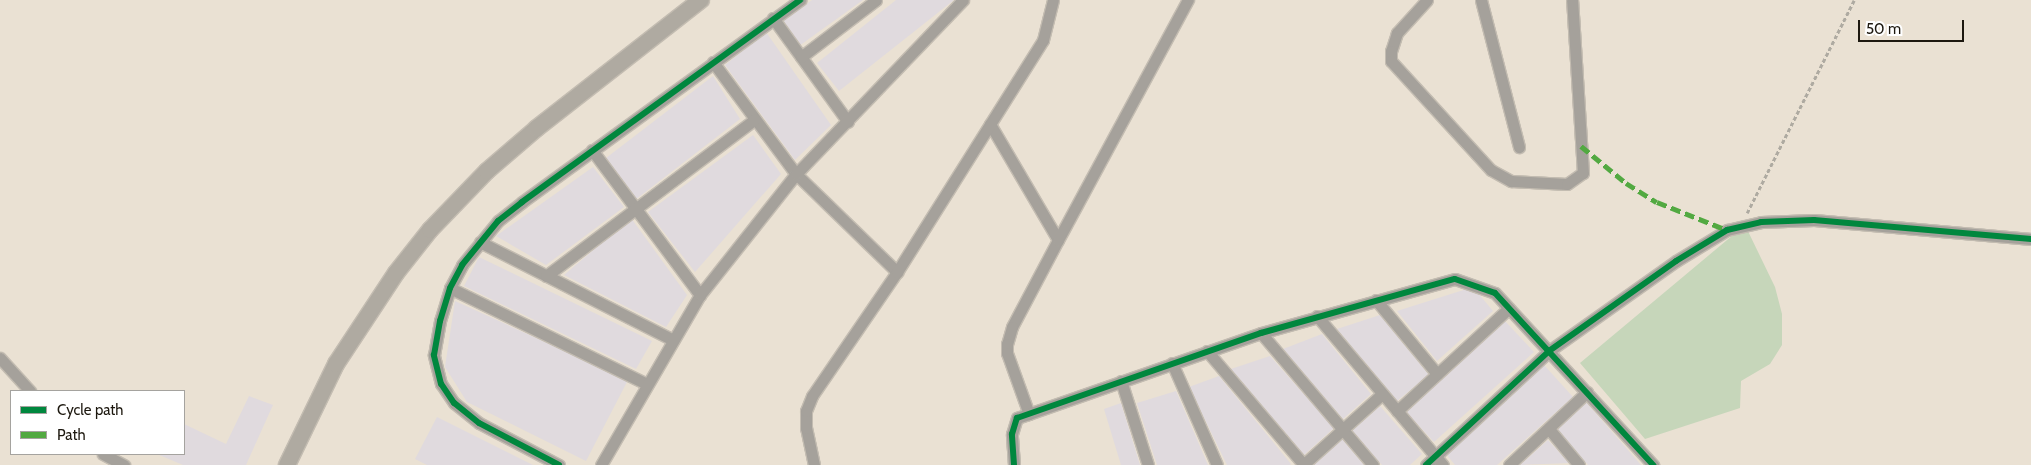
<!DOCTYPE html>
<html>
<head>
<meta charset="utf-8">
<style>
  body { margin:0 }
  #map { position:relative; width:2031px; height:465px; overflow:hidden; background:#eae1d3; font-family:Cabin,sans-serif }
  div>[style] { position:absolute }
  .green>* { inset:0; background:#c6d6ba }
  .building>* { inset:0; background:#e0dade }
  .path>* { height:2.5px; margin-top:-1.25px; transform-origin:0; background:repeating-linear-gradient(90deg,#aeaaa1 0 4px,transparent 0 6.5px) }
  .roads { filter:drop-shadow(1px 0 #c3bcb1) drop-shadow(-1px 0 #c3bcb1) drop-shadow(0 1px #c3bcb1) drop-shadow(0 -1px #c3bcb1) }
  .street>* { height:11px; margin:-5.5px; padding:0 5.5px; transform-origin:5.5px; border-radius:5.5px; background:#a5a19b }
  .secondary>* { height:16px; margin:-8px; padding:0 8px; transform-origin:8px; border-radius:8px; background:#afaaa1 }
  .quiet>* { height:5px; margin-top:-2.5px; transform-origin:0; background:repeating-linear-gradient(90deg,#52a941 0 10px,transparent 0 15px) }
  .cycleway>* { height:6px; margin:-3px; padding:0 3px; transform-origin:3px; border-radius:3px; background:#00873e }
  span { translate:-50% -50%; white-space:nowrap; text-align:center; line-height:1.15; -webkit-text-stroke:5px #fff; paint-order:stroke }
  .legend { position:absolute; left:10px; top:390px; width:175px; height:65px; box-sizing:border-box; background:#fff; border:1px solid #a5a39f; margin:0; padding:6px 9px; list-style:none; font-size:15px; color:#1d180f }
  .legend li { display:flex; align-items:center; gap:10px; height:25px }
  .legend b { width:25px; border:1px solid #a5a39f }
  .scale { position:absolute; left:1858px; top:20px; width:106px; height:22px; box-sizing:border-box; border:2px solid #1d180f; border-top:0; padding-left:6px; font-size:15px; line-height:18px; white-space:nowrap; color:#1d180f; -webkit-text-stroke:4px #fff; paint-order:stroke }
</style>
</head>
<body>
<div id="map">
  <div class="green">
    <i style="clip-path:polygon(1745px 225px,1775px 287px,1782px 314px,1782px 345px,1770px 364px,1741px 381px,1740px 408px,1645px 439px,1580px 363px)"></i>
  </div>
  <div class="building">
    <i style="clip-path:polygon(812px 0,863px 0,799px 46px,783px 20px)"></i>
    <i style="clip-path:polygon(896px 0,954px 0,839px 91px,817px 63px)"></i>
    <i style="clip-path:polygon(766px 32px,831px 125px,795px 160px,725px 65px)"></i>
    <i style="clip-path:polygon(713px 76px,740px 119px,635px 200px,606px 158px)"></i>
    <i style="clip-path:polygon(753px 135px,781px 174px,695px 272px,648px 212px)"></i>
    <i style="clip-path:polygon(593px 167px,624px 207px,546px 265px,496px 236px)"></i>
    <i style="clip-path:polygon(631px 218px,687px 295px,666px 327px,564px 275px)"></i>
    <i style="clip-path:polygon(479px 257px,652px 341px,636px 369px,464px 286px)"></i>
    <i style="clip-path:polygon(1473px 287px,1493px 311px,1437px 361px,1397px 311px)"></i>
    <i style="clip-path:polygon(455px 301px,628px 380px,586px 461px,467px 402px,445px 367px)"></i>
    <i style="clip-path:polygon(1380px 315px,1429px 375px,1397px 401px,1337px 329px)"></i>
    <i style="clip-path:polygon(1505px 321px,1534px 352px,1434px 442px,1405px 411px)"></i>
    <i style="clip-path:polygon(1322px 334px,1371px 394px,1343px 419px,1283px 349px)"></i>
    <i style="clip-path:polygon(1270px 356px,1334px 428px,1304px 455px,1231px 369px)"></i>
    <i style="clip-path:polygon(1544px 365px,1573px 397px,1497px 465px,1455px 465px,1446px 454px)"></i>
    <i style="clip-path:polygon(1219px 376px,1291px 464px,1290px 465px,1227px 465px,1189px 387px)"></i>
    <i style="clip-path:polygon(1176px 391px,1208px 465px,1157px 465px,1137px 403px)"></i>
    <i style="clip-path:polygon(249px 396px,273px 405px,246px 465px,183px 465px,157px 454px,184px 454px,184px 424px,226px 444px)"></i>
    <i style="clip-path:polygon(1586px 402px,1641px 465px,1588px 465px,1556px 428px)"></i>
    <i style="clip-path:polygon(1121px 403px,1140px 465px,1121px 465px,1104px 409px)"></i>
    <i style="clip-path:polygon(1380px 406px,1422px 454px,1410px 465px,1382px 465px,1352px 431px)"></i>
    <i style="clip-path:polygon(437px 417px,533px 465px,427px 465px,415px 459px)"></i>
    <i style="clip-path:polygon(1342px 439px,1364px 465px,1312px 465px)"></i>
    <i style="clip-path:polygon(1548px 440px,1569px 463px,1520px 465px)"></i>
  </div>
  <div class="path">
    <i style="left:1747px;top:213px;width:238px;rotate:-63.3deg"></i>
  </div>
  <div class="roads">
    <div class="street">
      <i style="left:1427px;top:0;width:45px;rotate:132.3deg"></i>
      <i style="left:1397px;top:33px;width:19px;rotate:108deg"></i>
      <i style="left:1391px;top:51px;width:10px;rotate:90deg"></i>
      <i style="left:1391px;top:61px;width:148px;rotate:47.5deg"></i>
      <i style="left:1491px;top:170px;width:23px;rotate:29deg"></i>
      <i style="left:1511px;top:181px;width:56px;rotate:3.1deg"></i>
      <i style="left:1567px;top:184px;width:19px;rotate:-35deg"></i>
      <i style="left:1583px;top:173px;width:173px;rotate:-93.6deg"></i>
      <i style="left:1481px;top:0;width:152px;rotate:75.5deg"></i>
      <i style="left:773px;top:18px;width:128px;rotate:54.2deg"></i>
      <i style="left:801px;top:57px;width:94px;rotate:-37.2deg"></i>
      <i style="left:713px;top:62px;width:139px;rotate:53.5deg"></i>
      <i style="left:796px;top:174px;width:141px;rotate:44.1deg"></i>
      <i style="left:990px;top:124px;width:134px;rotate:59.6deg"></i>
      <i style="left:1058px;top:240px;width:98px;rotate:117.9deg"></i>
      <i style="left:1012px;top:327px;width:18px;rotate:106deg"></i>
      <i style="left:1007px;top:344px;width:9px;rotate:90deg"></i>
      <i style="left:1007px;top:353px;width:65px;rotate:70.2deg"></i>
      <i style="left:592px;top:150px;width:181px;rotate:53.3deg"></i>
      <i style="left:1058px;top:240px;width:273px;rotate:-61.6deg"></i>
      <i style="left:480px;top:242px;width:216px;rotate:26.9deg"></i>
      <i style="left:546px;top:276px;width:261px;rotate:-36.9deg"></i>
      <i style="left:450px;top:288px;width:219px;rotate:26deg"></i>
      <i style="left:1376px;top:300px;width:96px;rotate:50.5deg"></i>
      <i style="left:1317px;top:316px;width:195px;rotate:49.8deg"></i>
      <i style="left:1261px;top:333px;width:173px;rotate:49.7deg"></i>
      <i style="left:1207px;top:351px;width:150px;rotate:49.6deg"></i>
      <i style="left:0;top:358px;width:45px;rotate:47.7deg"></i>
      <i style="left:1172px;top:363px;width:111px;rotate:66.2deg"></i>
      <i style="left:1121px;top:381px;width:88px;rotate:72.2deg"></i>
      <i style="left:1397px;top:411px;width:152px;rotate:-42.6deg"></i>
      <i style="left:1549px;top:429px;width:47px;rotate:50.2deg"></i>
      <i style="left:103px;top:454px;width:24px;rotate:28deg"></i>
      <i style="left:559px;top:465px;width:90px;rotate:-152.3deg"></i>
      <i style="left:479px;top:423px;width:32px;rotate:-141deg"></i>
      <i style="left:454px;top:403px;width:23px;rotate:-124deg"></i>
      <i style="left:441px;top:384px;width:30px;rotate:-104deg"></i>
      <i style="left:434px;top:355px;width:35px;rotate:-80deg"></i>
      <i style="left:440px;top:321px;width:34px;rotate:-73deg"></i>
      <i style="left:450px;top:288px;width:26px;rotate:-62deg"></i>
      <i style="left:462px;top:265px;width:57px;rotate:-50.7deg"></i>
      <i style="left:498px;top:221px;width:31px;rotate:-38deg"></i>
      <i style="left:522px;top:202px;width:344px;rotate:-36deg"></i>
      <i style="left:601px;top:465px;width:197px;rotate:-59.8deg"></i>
      <i style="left:700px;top:295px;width:154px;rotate:-51.6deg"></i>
      <i style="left:796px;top:174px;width:241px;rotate:-46.2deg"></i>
      <i style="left:814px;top:465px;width:38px;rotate:-102deg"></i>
      <i style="left:806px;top:428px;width:17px;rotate:-90deg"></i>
      <i style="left:806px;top:411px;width:16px;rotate:-68deg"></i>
      <i style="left:812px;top:396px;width:150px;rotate:-55.6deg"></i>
      <i style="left:897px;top:272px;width:274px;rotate:-57.8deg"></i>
      <i style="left:1043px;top:40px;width:41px;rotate:-76deg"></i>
      <i style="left:1014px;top:465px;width:31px;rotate:-94deg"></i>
      <i style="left:1012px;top:434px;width:17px;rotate:-73deg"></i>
      <i style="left:1017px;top:418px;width:258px;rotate:-19.2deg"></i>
      <i style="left:1261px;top:333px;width:201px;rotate:-15.6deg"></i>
      <i style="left:1455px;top:279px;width:42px;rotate:19.3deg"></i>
      <i style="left:1495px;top:293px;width:234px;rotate:47.4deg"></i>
      <i style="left:1303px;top:465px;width:106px;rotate:-41.9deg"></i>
      <i style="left:1426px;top:465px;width:168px;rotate:-42.8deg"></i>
      <i style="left:1549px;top:351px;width:156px;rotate:-35.3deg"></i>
      <i style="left:1676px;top:261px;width:60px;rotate:-31.3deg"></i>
      <i style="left:1727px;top:230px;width:35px;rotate:-13deg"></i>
      <i style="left:1761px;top:222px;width:53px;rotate:-2.2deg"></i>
      <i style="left:1814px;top:220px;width:218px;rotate:5deg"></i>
      <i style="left:1509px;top:465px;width:107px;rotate:-43.1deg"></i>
    </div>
    <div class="secondary">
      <i style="left:287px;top:465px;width:112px;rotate:-64.1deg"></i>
      <i style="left:336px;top:364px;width:109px;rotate:-56.6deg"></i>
      <i style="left:396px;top:273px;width:55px;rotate:-51.7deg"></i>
      <i style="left:430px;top:230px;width:82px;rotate:-46deg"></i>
      <i style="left:487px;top:171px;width:66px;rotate:-40.7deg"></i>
      <i style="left:537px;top:128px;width:208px;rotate:-38deg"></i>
    </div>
  </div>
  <div class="quiet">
    <i style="left:1581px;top:146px;width:58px;rotate:39.4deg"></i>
    <i style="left:1626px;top:183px;width:36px;rotate:32deg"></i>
    <i style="left:1657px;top:202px;width:75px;rotate:21.8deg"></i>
  </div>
  <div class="cycleway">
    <i style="left:559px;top:465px;width:90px;rotate:-152.3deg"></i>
    <i style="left:479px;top:423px;width:32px;rotate:-141deg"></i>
    <i style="left:454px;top:403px;width:23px;rotate:-124deg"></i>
    <i style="left:441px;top:384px;width:30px;rotate:-104deg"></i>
    <i style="left:434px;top:355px;width:35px;rotate:-80deg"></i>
    <i style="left:440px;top:321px;width:34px;rotate:-73deg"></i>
    <i style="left:450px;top:288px;width:26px;rotate:-62deg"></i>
    <i style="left:462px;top:265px;width:57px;rotate:-50.7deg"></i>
    <i style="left:498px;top:221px;width:31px;rotate:-38deg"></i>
    <i style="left:522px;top:202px;width:344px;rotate:-36deg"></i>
    <i style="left:1014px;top:465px;width:31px;rotate:-94deg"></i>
    <i style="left:1012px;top:434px;width:17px;rotate:-73deg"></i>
    <i style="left:1017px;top:418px;width:258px;rotate:-19.2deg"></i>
    <i style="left:1261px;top:333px;width:201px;rotate:-15.6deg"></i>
    <i style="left:1455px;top:279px;width:42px;rotate:19.3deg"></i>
    <i style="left:1495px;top:293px;width:234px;rotate:47.4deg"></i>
    <i style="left:1426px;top:465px;width:168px;rotate:-42.8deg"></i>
    <i style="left:1549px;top:351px;width:156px;rotate:-35.3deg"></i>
    <i style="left:1676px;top:261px;width:60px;rotate:-31.3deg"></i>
    <i style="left:1727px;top:230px;width:35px;rotate:-13deg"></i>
    <i style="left:1761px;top:222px;width:53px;rotate:-2.2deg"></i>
    <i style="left:1814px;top:220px;width:218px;rotate:5deg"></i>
  </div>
  <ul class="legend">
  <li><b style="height:6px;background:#00873e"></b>Cycle path</li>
  <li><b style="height:6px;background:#52a941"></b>Path</li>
  </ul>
  <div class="scale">50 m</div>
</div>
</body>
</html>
